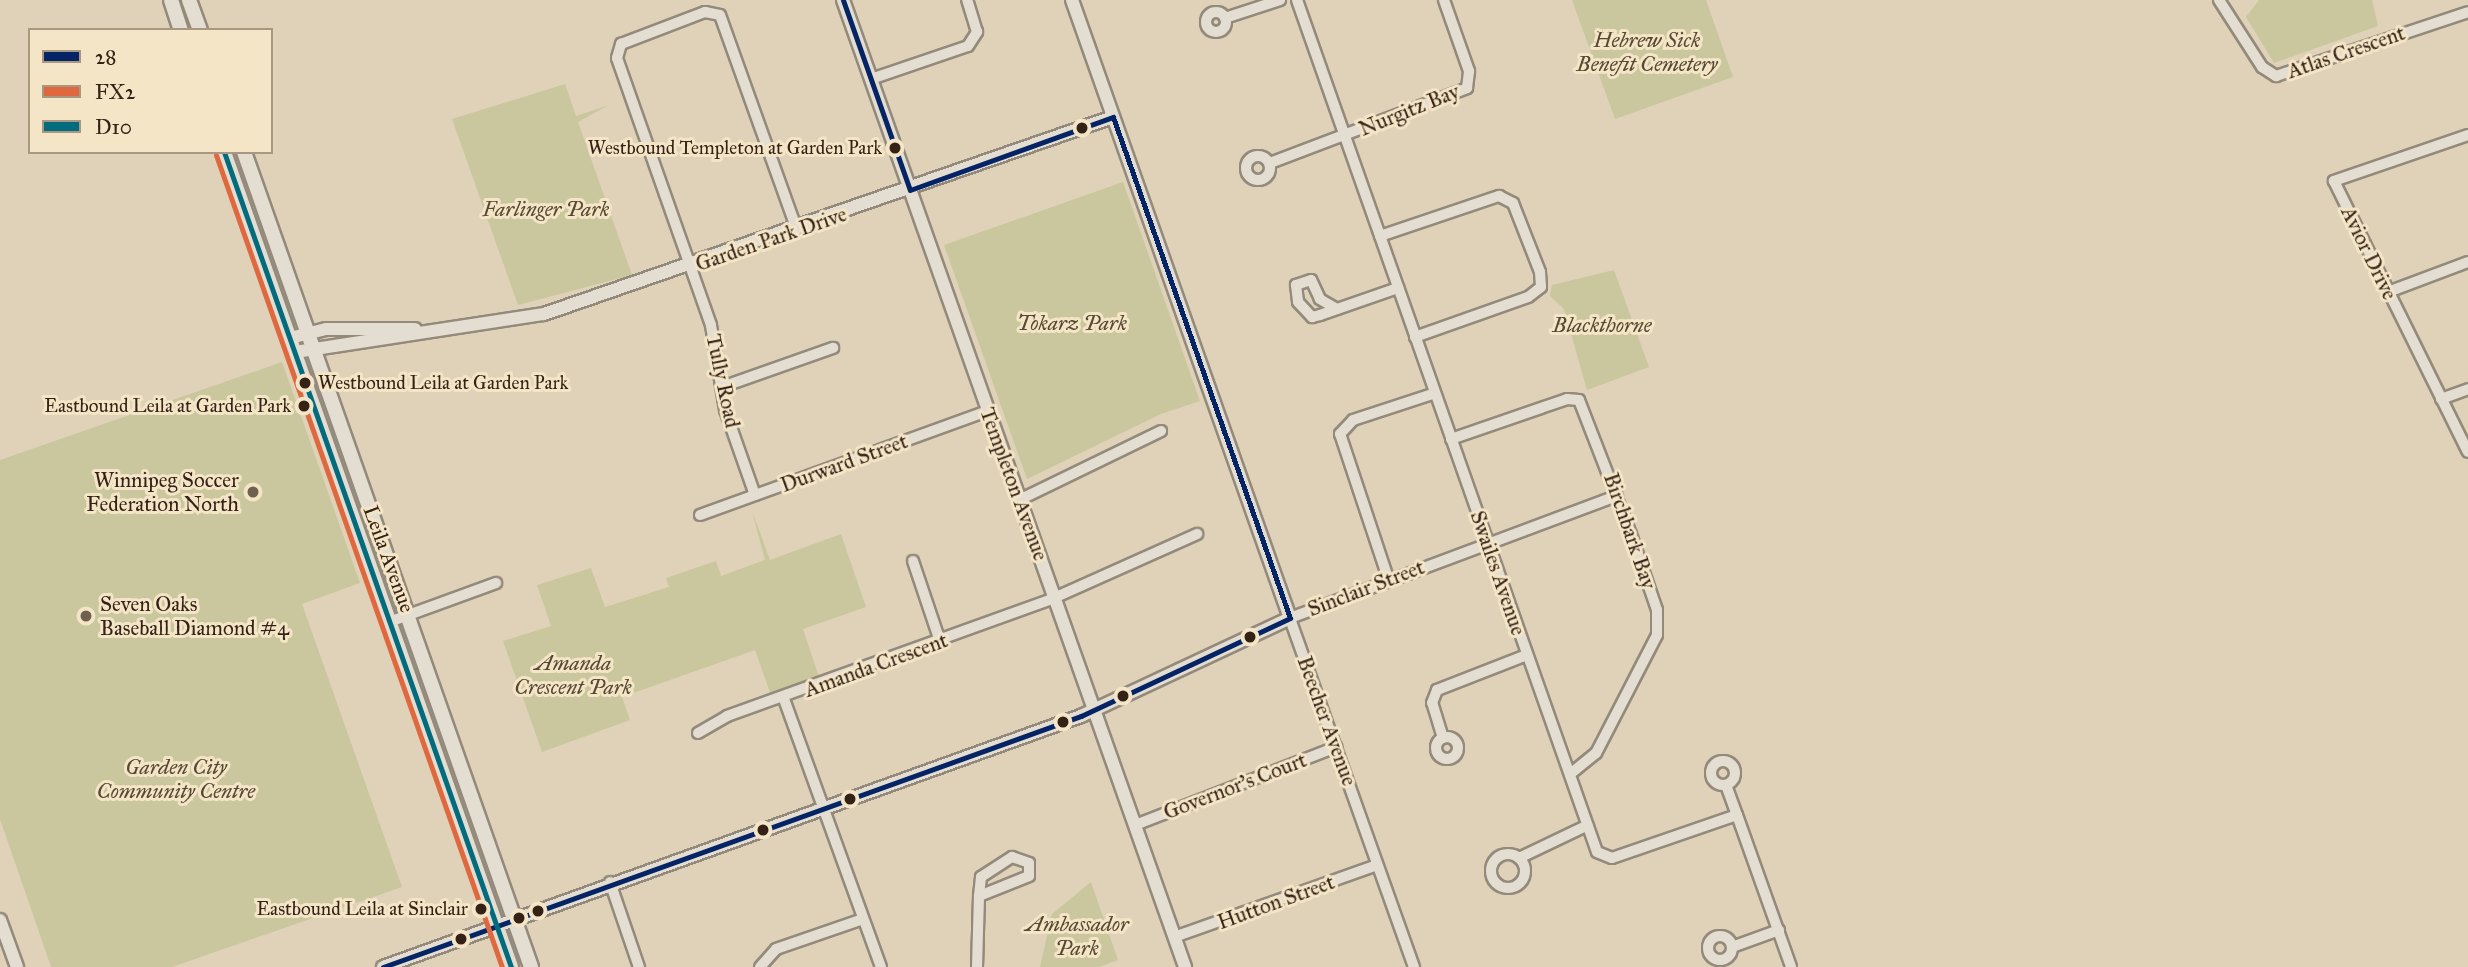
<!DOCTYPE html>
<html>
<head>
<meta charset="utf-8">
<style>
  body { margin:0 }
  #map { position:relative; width:2468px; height:967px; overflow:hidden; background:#dfd2b8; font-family:"IM FELL Great Primer",serif }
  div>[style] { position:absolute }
  .green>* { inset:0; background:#cac79e }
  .roads { filter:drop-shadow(2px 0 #948a7b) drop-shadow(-2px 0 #948a7b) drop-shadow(0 2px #948a7b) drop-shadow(0 -2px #948a7b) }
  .minor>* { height:10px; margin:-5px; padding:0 5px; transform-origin:5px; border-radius:5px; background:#e4ded2 }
  .minor>.ring { margin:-5px; padding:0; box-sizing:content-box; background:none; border:10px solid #e4ded2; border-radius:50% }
  .tertiary>* { height:12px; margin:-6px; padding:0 6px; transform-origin:6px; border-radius:6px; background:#e4ded2 }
  .secondary>* { height:14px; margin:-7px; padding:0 7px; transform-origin:7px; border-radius:7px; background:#e4ded2 }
  .bus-1>* { height:5px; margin:-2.5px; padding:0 2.5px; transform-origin:2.5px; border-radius:2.5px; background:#052465 }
  .bus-2>* { height:5px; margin:-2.5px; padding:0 2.5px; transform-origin:2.5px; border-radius:2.5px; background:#e0683f }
  .bus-3>* { height:5px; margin:-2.5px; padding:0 2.5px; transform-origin:2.5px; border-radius:2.5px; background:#026c7e }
  .dots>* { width:19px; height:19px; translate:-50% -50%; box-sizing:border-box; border:4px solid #f4e5c7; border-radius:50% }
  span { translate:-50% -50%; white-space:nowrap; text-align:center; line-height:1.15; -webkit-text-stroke:6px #f4e5c7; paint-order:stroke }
  .bus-label { font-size:19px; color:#352217 }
  .right { translate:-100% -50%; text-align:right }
  .left { translate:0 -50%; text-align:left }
  .park-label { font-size:21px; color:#564933; font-style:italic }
  .street-label { font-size:21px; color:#352217 }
  .poi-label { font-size:21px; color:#352217 }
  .legend { position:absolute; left:28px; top:28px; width:245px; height:126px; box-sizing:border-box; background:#f4e5c7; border:2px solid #a89781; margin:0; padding:9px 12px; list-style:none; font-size:21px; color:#352217 }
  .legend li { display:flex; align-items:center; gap:14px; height:35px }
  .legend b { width:35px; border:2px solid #a89781 }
</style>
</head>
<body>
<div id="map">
  <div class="green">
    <i style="clip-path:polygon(1572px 0,1706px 0,1733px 77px,1615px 119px)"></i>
    <i style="clip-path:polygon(2259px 0,2372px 0,2378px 26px,2274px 63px,2246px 17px)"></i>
    <i style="clip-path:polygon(565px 84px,576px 116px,609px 105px,578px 122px,632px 275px,518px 305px,452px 119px)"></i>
    <i style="clip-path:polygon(1123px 182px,1200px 401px,1161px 414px,1027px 479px,944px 245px)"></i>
    <i style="clip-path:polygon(1614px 270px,1649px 367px,1587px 390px,1564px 309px,1550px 296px,1552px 285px)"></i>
    <i style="clip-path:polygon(282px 362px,360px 583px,302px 604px,402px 887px,172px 967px,51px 967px,0 819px,0 460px)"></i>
    <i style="clip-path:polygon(752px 511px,770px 560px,841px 534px,866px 607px,803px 629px,820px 680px,772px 698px,755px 650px,622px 697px,630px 720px,542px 752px,503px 641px,551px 626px,537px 585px,591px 568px,605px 607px,669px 587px,666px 578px,716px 561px,721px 576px,765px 560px)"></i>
    <i style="clip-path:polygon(1091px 882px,1118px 960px,1099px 967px,1040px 967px,1052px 914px)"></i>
  </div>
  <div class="roads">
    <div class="minor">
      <i style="left:1297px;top:0;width:903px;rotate:70.6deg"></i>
      <i style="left:1597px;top:852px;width:16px;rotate:22deg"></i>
      <i style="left:1612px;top:858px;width:132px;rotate:-19deg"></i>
      <i style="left:1737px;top:815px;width:161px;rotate:70.4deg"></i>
      <i style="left:2219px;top:0;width:80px;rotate:57.3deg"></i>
      <i style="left:2262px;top:67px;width:17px;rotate:33deg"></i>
      <i style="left:2276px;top:76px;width:202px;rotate:-18.4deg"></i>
      <i class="ring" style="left:1206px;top:12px;width:10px;height:10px"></i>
      <i style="left:1225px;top:18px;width:58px;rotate:-18.1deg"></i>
      <i style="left:871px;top:79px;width:102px;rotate:-18.8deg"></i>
      <i style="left:968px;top:46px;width:17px;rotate:-57deg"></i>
      <i style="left:977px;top:32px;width:34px;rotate:-107deg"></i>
      <i style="left:2468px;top:135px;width:142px;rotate:161.1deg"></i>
      <i style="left:2334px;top:181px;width:302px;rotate:63.7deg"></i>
      <i class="ring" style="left:1246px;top:156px;width:14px;height:14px"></i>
      <i style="left:1270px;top:163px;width:211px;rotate:-20.8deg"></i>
      <i style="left:1467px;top:88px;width:17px;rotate:-83deg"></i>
      <i style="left:1469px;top:71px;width:75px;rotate:-109.4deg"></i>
      <i style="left:1380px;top:236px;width:126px;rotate:-18.6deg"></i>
      <i style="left:1499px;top:196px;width:16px;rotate:27deg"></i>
      <i style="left:1513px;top:203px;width:74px;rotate:68.6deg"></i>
      <i style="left:1540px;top:272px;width:15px;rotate:86deg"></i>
      <i style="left:1541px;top:287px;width:16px;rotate:142deg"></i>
      <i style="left:1528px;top:297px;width:120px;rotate:160.5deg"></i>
      <i style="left:2388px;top:292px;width:85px;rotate:-20.6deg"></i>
      <i style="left:1337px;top:309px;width:20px;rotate:-150deg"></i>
      <i style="left:1320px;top:299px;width:21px;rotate:-115deg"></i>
      <i style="left:1311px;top:280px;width:16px;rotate:162deg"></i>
      <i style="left:1296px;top:285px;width:17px;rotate:83deg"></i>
      <i style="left:1298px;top:302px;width:21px;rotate:47deg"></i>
      <i style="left:1312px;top:317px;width:8px;rotate:-14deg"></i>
      <i style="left:1320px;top:315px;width:83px;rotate:-19.1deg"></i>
      <i style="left:722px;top:387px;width:118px;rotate:-19.4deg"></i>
      <i style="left:2441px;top:399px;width:29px;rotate:-20deg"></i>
      <i style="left:1451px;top:439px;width:123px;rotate:-19deg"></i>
      <i style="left:1567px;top:399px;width:12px;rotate:5deg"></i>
      <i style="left:1579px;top:400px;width:144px;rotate:68.8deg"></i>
      <i style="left:1631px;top:534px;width:80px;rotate:71.1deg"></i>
      <i style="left:1657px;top:610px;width:25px;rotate:90deg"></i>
      <i style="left:1657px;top:635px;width:133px;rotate:117.3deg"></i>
      <i style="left:1596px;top:753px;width:33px;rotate:141deg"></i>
      <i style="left:755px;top:495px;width:90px;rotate:-109.4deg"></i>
      <i style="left:725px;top:410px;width:86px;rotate:-99.4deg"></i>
      <i style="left:711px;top:325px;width:283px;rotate:-109.4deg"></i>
      <i style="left:617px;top:58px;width:15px;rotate:-74deg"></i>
      <i style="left:621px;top:44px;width:90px;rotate:-20.9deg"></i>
      <i style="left:705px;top:12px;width:15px;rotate:11deg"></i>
      <i style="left:720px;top:15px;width:228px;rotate:70.3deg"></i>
      <i style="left:1019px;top:500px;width:158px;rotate:-25.9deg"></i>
      <i style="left:700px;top:515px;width:306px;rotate:-19.9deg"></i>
      <i style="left:913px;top:561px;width:84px;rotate:71.4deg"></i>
      <i style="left:1388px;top:578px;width:152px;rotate:-108.4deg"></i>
      <i style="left:1340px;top:434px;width:19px;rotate:-47deg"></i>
      <i style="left:1353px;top:420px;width:86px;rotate:-18.2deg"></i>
      <i style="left:389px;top:622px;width:114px;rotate:-20deg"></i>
      <i style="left:784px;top:699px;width:285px;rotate:70.1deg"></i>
      <i style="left:698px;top:733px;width:34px;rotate:-30deg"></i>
      <i style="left:727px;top:716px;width:348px;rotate:-19.8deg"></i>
      <i style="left:1054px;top:598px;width:157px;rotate:-24.1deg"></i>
      <i class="ring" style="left:1436px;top:737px;width:12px;height:12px"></i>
      <i style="left:1443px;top:738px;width:37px;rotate:-107deg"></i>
      <i style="left:1432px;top:703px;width:14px;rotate:-69deg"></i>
      <i style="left:1437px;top:690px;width:97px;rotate:-21.3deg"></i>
      <i class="ring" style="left:1711px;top:761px;width:14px;height:14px"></i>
      <i style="left:1726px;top:785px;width:32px;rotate:70deg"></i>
      <i style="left:1135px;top:825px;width:216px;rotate:-21.2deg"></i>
      <i class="ring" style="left:1491px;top:854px;width:24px;height:24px"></i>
      <i style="left:1519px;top:858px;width:76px;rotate:-25.6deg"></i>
      <i style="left:610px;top:882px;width:90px;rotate:71.2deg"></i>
      <i class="ring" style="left:1708px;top:936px;width:14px;height:14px"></i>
      <i style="left:1174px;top:937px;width:215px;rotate:-19.5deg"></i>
      <i style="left:1732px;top:947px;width:50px;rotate:-19.9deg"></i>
      <i style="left:760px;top:967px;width:24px;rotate:-48deg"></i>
      <i style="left:776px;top:949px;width:92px;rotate:-19deg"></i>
      <i style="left:977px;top:967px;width:71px;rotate:-88.4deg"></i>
      <i style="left:979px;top:896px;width:19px;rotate:-84deg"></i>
      <i style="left:981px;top:877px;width:37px;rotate:-33deg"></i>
      <i style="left:1012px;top:857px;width:18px;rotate:19deg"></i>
      <i style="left:1029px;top:863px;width:13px;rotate:90deg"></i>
      <i style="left:1029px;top:876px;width:54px;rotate:158.2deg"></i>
      <i style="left:1414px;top:967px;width:370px;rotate:-109.6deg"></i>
      <i style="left:1290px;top:618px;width:349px;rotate:-20.5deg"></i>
    </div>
    <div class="tertiary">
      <i style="left:843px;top:0;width:1026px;rotate:70.52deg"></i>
      <i style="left:290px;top:338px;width:37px;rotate:-14deg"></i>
      <i style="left:326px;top:329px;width:89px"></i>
      <i style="left:295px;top:352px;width:252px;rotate:-8.7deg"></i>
      <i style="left:544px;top:314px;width:602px;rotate:-19.1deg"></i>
      <i style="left:0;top:920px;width:50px;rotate:70.1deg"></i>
      <i style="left:383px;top:967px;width:742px;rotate:-19.78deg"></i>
      <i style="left:1081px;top:716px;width:231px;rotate:-25.1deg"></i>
      <i style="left:1290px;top:618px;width:655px;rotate:-109.43deg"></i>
    </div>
    <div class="secondary">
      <i style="left:171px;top:0;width:32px;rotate:72deg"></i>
      <i style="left:189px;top:0;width:32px;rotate:70deg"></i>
      <i style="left:224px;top:152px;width:864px;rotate:70.6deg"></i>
      <i style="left:244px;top:152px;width:864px;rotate:70.6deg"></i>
    </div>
  </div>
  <div class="bus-1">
    <i style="left:843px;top:0;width:201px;rotate:70.6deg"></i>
    <i style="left:1113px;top:117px;width:531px;rotate:70.54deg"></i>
    <i style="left:910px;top:190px;width:216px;rotate:-19.8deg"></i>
    <i style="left:383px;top:967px;width:742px;rotate:-19.78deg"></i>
    <i style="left:1081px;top:716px;width:231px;rotate:-25.1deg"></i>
  </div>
  <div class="bus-2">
    <i style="left:216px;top:155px;width:861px;rotate:70.6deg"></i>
  </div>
  <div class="bus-3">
    <i style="left:224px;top:152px;width:864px;rotate:70.6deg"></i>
  </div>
  <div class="dots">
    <i style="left:1082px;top:128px;background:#352217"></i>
    <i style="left:895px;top:148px;background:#352217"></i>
    <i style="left:305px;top:383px;background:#352217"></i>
    <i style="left:304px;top:406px;background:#352217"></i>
    <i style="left:253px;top:492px;background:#70604f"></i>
    <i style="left:86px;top:616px;background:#70604f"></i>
    <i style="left:1250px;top:637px;background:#352217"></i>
    <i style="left:1123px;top:696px;background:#352217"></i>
    <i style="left:1063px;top:722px;background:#352217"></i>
    <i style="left:850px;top:799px;background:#352217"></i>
    <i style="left:763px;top:830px;background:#352217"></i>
    <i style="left:481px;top:909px;background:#352217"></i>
    <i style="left:538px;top:911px;background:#352217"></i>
    <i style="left:519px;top:918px;background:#352217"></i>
    <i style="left:461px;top:939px;background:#352217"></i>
  </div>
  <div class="bus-label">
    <span class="right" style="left:882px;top:148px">Westbound Templeton at Garden Park</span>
    <span class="left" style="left:318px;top:383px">Westbound Leila at Garden Park</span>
    <span class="right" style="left:291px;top:406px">Eastbound Leila at Garden Park</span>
    <span class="right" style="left:468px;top:909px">Eastbound Leila at Sinclair</span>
  </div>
  <div class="park-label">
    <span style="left:1647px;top:52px">Hebrew Sick<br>Benefit Cemetery</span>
    <span style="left:546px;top:209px">Farlinger Park</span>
    <span style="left:1072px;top:323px">Tokarz Park</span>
    <span style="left:1602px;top:325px">Blackthorne</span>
    <span style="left:573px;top:675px">Amanda<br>Crescent Park</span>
    <span style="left:176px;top:779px">Garden City<br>Community Centre</span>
    <span style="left:1077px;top:936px">Ambassador<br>Park</span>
  </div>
  <div class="street-label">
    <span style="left:2346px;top:52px;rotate:-19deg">Atlas Crescent</span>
    <span style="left:1409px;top:110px;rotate:-22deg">Nurgitz Bay</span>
    <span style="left:771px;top:239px;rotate:-19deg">Garden Park Drive</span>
    <span style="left:2369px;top:253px;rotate:64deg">Avior Drive</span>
    <span style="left:723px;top:381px;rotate:78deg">Tully Road</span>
    <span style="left:844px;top:463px;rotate:-20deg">Durward Street</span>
    <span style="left:1014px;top:484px;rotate:70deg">Templeton Avenue</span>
    <span style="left:1630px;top:531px;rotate:71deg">Birchbark Bay</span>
    <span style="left:389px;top:559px;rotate:70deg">Leila Avenue</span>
    <span style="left:1498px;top:573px;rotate:71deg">Swailes Avenue</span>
    <span style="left:1366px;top:588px;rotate:-21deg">Sinclair Street</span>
    <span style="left:876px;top:665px;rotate:-20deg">Amanda Crescent</span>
    <span style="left:1327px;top:721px;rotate:70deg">Beecher Avenue</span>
    <span style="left:1235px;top:786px;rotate:-21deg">Governor's Court</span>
    <span style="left:1276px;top:902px;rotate:-20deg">Hutton Street</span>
  </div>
  <div class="poi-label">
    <span class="right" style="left:239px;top:492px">Winnipeg Soccer<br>Federation North</span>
    <span class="left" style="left:100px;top:616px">Seven Oaks<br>Baseball Diamond #4</span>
  </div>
  <ul class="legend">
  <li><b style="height:9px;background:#052465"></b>28</li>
  <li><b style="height:9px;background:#e0683f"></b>FX2</li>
  <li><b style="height:9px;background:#026c7e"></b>D10</li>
  </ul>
</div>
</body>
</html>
